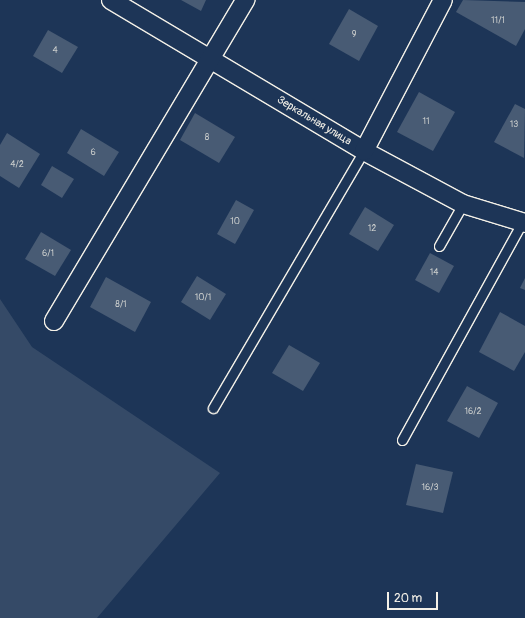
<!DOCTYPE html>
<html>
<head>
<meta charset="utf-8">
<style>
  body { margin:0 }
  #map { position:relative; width:525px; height:618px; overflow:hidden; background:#1d3557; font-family:Pangolin,sans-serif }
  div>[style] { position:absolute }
  .green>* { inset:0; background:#354a67 }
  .building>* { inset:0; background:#485b74 }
  .roads { filter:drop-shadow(1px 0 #f4f1e8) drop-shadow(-1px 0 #f4f1e8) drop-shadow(0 1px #f4f1e8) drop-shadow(0 -1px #f4f1e8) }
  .service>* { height:9px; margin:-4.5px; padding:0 4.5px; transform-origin:4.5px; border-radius:4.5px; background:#1d3557 }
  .minor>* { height:18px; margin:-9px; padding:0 9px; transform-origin:9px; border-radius:9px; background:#1d3557 }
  span { translate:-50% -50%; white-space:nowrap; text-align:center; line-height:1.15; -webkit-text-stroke:3px #1d3557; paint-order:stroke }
  .number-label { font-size:9px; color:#c9cccb }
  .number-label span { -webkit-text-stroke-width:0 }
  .street-label { font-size:11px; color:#f4f1e8 }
  .scale { position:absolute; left:387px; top:592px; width:51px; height:18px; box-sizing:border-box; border:2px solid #f4f1e8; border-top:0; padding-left:5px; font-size:12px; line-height:14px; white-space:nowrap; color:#f4f1e8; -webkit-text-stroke:3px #1d3557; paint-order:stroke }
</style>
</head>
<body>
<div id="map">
  <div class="green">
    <i style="clip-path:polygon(0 299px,32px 347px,220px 473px,97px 618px,0 618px)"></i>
  </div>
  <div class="building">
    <i style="clip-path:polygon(181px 0,206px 0,201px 11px)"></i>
    <i style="clip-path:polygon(463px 0,525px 2px,525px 29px,516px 46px,456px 12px)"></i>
    <i style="clip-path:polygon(349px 9px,378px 26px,359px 61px,329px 44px)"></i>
    <i style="clip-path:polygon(48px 30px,78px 47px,62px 73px,33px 56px)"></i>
    <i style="clip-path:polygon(419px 92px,455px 112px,433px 151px,397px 132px)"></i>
    <i style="clip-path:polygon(515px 104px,525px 109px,524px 158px,494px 142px)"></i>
    <i style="clip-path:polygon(195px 113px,235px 137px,219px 163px,180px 140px)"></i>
    <i style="clip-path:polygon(81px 129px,119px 152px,104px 176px,67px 153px)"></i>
    <i style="clip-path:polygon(7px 133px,40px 154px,19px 188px,0 176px,0 145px)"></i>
    <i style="clip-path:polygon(52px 166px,74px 179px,62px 198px,41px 185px)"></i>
    <i style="clip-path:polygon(236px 200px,254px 210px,235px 244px,217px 234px)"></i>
    <i style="clip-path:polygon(365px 207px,394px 225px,378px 251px,349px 234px)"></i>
    <i style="clip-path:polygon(41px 232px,71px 250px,55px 276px,25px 259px)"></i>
    <i style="clip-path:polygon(430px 253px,454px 266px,439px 293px,415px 280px)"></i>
    <i style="clip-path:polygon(197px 276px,226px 294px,210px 320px,181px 302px)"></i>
    <i style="clip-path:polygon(106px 277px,151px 302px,135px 332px,90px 307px)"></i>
    <i style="clip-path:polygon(525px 278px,525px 290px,520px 288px)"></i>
    <i style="clip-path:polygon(500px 312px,525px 326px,525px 352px,514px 371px,479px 352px)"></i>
    <i style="clip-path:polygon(289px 345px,320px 363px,303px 391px,272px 373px)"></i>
    <i style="clip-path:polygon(467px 386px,498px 403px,479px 438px,447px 421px)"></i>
    <i style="clip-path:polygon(416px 464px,453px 472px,443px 513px,406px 505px)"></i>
  </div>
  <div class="roads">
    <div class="service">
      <i style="left:439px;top:246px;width:48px;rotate:-60.3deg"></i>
      <i style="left:213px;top:408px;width:298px;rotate:-59.6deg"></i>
      <i style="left:402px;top:440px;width:248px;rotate:-61.1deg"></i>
    </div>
    <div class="minor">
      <i style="left:111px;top:0;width:295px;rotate:30.8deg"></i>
      <i style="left:364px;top:151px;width:112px;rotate:28.2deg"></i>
      <i style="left:463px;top:204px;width:65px;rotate:17deg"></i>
      <i style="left:364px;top:151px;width:170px;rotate:-62.4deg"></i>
      <i style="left:54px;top:321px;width:374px;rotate:-59.2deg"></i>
    </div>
  </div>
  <div class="number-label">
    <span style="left:498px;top:21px">11/1</span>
    <span style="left:354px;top:35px">9</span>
    <span style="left:55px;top:51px">4</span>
    <span style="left:426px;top:122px">11</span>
    <span style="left:514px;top:125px">13</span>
    <span style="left:207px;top:138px">8</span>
    <span style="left:93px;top:153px">6</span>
    <span style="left:17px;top:165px">4/2</span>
    <span style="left:235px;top:222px">10</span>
    <span style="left:372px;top:229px">12</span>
    <span style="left:48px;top:254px">6/1</span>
    <span style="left:434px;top:273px">14</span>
    <span style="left:203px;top:298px">10/1</span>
    <span style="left:121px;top:305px">8/1</span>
    <span style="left:473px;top:412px">16/2</span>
    <span style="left:430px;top:488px">16/3</span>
  </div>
  <div class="street-label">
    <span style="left:314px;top:121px;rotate:31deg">Зеркальная улица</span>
  </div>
  <div class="scale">20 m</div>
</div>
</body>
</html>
